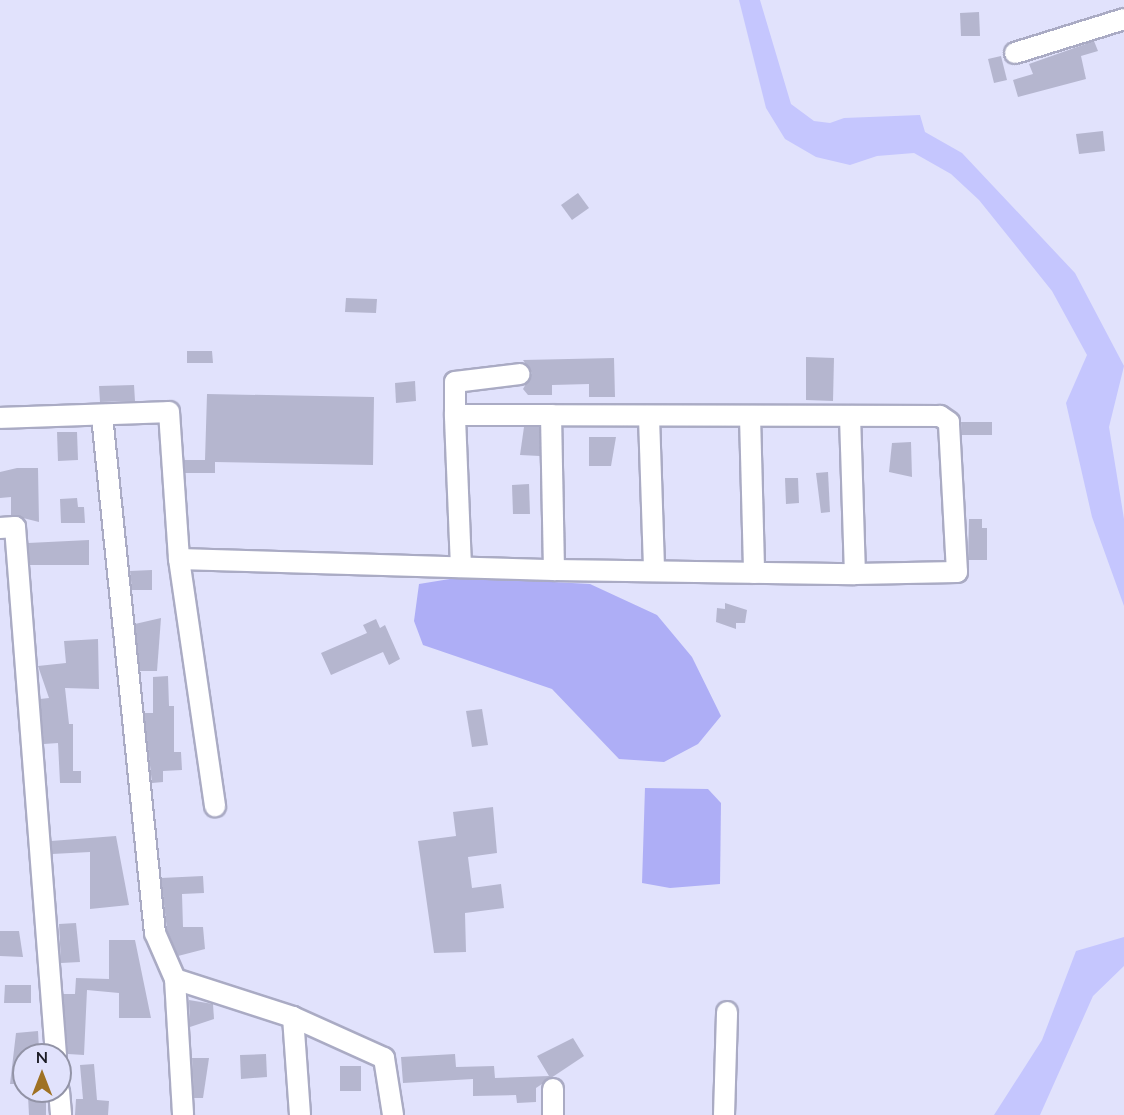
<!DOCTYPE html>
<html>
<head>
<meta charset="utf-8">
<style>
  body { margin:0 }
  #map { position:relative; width:1124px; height:1115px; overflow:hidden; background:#e1e2fc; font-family:Lato,sans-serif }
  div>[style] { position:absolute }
  .green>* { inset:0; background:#aeaef6 }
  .water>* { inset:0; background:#c5c6fe }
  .building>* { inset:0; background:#b5b6cf }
  .roads { filter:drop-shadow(2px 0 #aaabc4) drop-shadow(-2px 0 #aaabc4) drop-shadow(0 2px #aaabc4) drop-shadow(0 -2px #aaabc4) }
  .minor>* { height:20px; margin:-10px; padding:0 10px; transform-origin:10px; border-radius:10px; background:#fff }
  span { translate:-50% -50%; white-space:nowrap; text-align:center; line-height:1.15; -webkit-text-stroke:4.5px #e1e2fc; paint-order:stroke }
  .north { position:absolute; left:12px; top:1043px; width:60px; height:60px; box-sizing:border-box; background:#e1e2fc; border:2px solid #9293a6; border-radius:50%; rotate:0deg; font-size:16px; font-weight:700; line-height:24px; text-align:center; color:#1c1c25 }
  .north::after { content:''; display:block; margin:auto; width:21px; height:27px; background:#9f7123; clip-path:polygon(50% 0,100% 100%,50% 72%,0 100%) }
</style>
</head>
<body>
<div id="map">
  <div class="green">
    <i style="clip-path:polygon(462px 577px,590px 584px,657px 615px,692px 657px,721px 716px,698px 744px,664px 762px,619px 759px,552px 689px,423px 645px,414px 621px,419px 584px)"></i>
    <i style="clip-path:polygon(645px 788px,708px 789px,721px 803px,720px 884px,670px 888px,642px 883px)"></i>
  </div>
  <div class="water">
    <i style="clip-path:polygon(739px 0,760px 0,791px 104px,814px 121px,830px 123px,844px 118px,920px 115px,925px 132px,962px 153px,1075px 273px,1124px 366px,1109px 427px,1124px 519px,1124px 606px,1092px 517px,1066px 403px,1087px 355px,1052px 291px,979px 200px,951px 174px,914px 153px,877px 156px,850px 165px,816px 157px,785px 139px,766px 108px)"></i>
    <i style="clip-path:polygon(1124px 937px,1124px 966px,1093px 996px,1040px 1115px,994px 1115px,1042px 1040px,1076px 951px)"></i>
  </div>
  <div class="building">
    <i style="clip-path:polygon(979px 12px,980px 36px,961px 36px,960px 13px)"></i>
    <i style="clip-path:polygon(1094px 41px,1098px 51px,1081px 56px,1086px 79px,1018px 97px,1013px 80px,1033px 74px,1029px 64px)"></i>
    <i style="clip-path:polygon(1001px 56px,1007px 80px,994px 83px,988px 59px)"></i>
    <i style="clip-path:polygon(1103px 131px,1105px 151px,1079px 154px,1076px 134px)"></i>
    <i style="clip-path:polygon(578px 193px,589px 208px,572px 220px,561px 205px)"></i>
    <i style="clip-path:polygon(346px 298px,377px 299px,376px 313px,345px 312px)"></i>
    <i style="clip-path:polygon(187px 351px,212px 351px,213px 363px,187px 363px)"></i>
    <i style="clip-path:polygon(806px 357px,834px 358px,833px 401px,806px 400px)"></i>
    <i style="clip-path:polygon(614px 358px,615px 397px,589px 397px,589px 384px,552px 385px,552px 395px,528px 395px,523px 389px,532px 373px,523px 360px)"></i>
    <i style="clip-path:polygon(415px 381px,416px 401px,396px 403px,395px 383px)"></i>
    <i style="clip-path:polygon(134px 385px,135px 401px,100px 402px,99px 386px)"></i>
    <i style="clip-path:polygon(207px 394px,374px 397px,373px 465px,215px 462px,215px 473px,185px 473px,184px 460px,205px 460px)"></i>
    <i style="clip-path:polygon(961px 422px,992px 422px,992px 435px,962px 435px)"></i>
    <i style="clip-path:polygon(524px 427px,539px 427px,540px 456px,520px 455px)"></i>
    <i style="clip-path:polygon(57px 432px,77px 432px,78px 460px,58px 461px)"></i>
    <i style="clip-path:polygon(589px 437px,616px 437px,611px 466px,589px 466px)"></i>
    <i style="clip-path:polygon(911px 442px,912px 477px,889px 472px,892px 443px)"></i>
    <i style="clip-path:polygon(17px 468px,38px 468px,39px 522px,11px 515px,11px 497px,0 498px,0 472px)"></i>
    <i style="clip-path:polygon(828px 472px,830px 512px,821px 513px,816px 473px)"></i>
    <i style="clip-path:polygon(785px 478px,798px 478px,799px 503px,786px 504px)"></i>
    <i style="clip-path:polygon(529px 484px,530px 514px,513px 514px,512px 485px)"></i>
    <i style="clip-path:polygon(77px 498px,78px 507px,84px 507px,85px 523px,61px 523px,60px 499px)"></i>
    <i style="clip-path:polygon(969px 519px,982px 519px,982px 528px,987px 528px,987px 560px,968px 560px)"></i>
    <i style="clip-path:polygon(89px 540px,89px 565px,30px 565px,28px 543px)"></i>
    <i style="clip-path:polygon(152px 570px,152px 590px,132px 590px,130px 571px)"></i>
    <i style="clip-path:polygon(725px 603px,747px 610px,745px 623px,736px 623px,736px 629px,716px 622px,717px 608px,725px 609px)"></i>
    <i style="clip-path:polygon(161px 618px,157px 671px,140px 671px,135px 624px)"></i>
    <i style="clip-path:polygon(376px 619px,380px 628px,385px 625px,400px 659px,389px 665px,383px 652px,331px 675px,321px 653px,367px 633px,363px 625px)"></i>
    <i style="clip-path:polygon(98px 639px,99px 689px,65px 688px,69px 724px,73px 724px,73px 771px,81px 771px,81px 783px,60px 783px,58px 743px,44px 744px,40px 699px,49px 698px,38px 666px,66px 663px,64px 641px)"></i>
    <i style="clip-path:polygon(168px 676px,169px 706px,174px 706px,174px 752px,181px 752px,182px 770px,163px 771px,163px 782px,152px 783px,144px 713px,153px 713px,153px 677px)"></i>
    <i style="clip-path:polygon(482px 709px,488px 745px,472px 747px,466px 711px)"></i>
    <i style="clip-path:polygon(493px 807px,497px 853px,468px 857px,472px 888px,501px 884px,504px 908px,465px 913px,466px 952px,434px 953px,418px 841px,456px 836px,453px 812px)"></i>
    <i style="clip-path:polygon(116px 836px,129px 905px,90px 909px,90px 852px,52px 854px,51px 841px)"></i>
    <i style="clip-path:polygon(203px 876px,204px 893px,182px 894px,183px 927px,203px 927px,205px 949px,178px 956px,167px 930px,161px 878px)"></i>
    <i style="clip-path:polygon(76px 923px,80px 962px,61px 963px,59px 924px)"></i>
    <i style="clip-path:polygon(0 931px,19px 931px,23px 957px,0 956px)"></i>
    <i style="clip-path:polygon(109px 940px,135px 940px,151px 1018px,119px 1018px,119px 993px,87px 990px,84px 1055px,68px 1054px,63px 994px,75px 994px,76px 978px,109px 979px)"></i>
    <i style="clip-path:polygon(5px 985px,31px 985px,31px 1003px,4px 1003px)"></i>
    <i style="clip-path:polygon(189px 1000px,213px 1004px,214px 1019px,190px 1027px)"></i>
    <i style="clip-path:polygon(38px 1031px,39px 1049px,24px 1055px,24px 1084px,10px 1084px,16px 1033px)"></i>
    <i style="clip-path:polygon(573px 1038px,584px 1056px,536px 1088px,536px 1102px,517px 1103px,516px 1095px,473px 1096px,473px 1079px,403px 1083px,401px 1057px,455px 1054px,456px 1067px,494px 1066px,495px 1078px,549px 1076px,537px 1056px)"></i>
    <i style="clip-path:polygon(266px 1054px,267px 1077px,241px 1079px,240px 1055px)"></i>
    <i style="clip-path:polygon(192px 1058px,209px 1058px,203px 1098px,194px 1098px)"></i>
    <i style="clip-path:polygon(94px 1064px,97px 1100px,109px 1101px,108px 1115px,75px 1115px,76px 1099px,83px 1099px,80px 1065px)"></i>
    <i style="clip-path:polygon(340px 1066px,361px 1066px,361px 1091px,340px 1091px)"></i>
    <i style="clip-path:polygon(28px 1096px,46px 1096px,46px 1115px,29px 1115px)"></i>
  </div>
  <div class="roads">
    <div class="minor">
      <i style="left:1015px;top:53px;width:114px;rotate:-17.3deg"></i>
      <i style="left:455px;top:415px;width:33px;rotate:-90deg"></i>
      <i style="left:455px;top:382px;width:65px;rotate:-7deg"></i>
      <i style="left:102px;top:416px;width:520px;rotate:84.15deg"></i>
      <i style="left:155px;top:933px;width:50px;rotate:66.5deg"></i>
      <i style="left:175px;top:979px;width:124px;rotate:17.9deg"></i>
      <i style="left:293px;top:1017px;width:100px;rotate:24.3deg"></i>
      <i style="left:384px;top:1058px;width:58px;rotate:81deg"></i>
      <i style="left:750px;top:416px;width:157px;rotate:88.5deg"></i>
      <i style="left:850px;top:416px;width:158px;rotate:88.2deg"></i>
      <i style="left:649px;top:417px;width:154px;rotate:88.1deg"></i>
      <i style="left:0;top:418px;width:169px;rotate:-2deg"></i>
      <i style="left:169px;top:412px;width:147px;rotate:86.1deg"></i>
      <i style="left:179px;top:559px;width:375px;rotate:1.7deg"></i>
      <i style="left:554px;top:570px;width:301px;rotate:0.8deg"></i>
      <i style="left:855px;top:574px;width:102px;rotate:-1.1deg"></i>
      <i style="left:957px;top:572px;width:150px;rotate:-93.1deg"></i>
      <i style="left:949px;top:422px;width:11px;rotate:-146deg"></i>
      <i style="left:940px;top:416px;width:389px;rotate:-179.9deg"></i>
      <i style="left:551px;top:415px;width:155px;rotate:88.9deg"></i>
      <i style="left:0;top:528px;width:15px;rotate:-4deg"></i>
      <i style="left:15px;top:527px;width:530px;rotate:85.56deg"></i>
      <i style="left:179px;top:559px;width:250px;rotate:81.7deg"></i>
      <i style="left:461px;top:567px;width:152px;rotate:-92.3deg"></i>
      <i style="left:455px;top:415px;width:96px"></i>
      <i style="left:175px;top:979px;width:136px;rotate:86.6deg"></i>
      <i style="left:293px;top:1017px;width:98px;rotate:85.9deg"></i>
      <i style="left:553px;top:1089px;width:26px;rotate:90deg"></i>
      <i style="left:59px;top:1091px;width:24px;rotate:85deg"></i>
      <i style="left:724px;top:1115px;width:103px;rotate:-88.3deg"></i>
    </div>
  </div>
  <div class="north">N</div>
</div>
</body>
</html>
